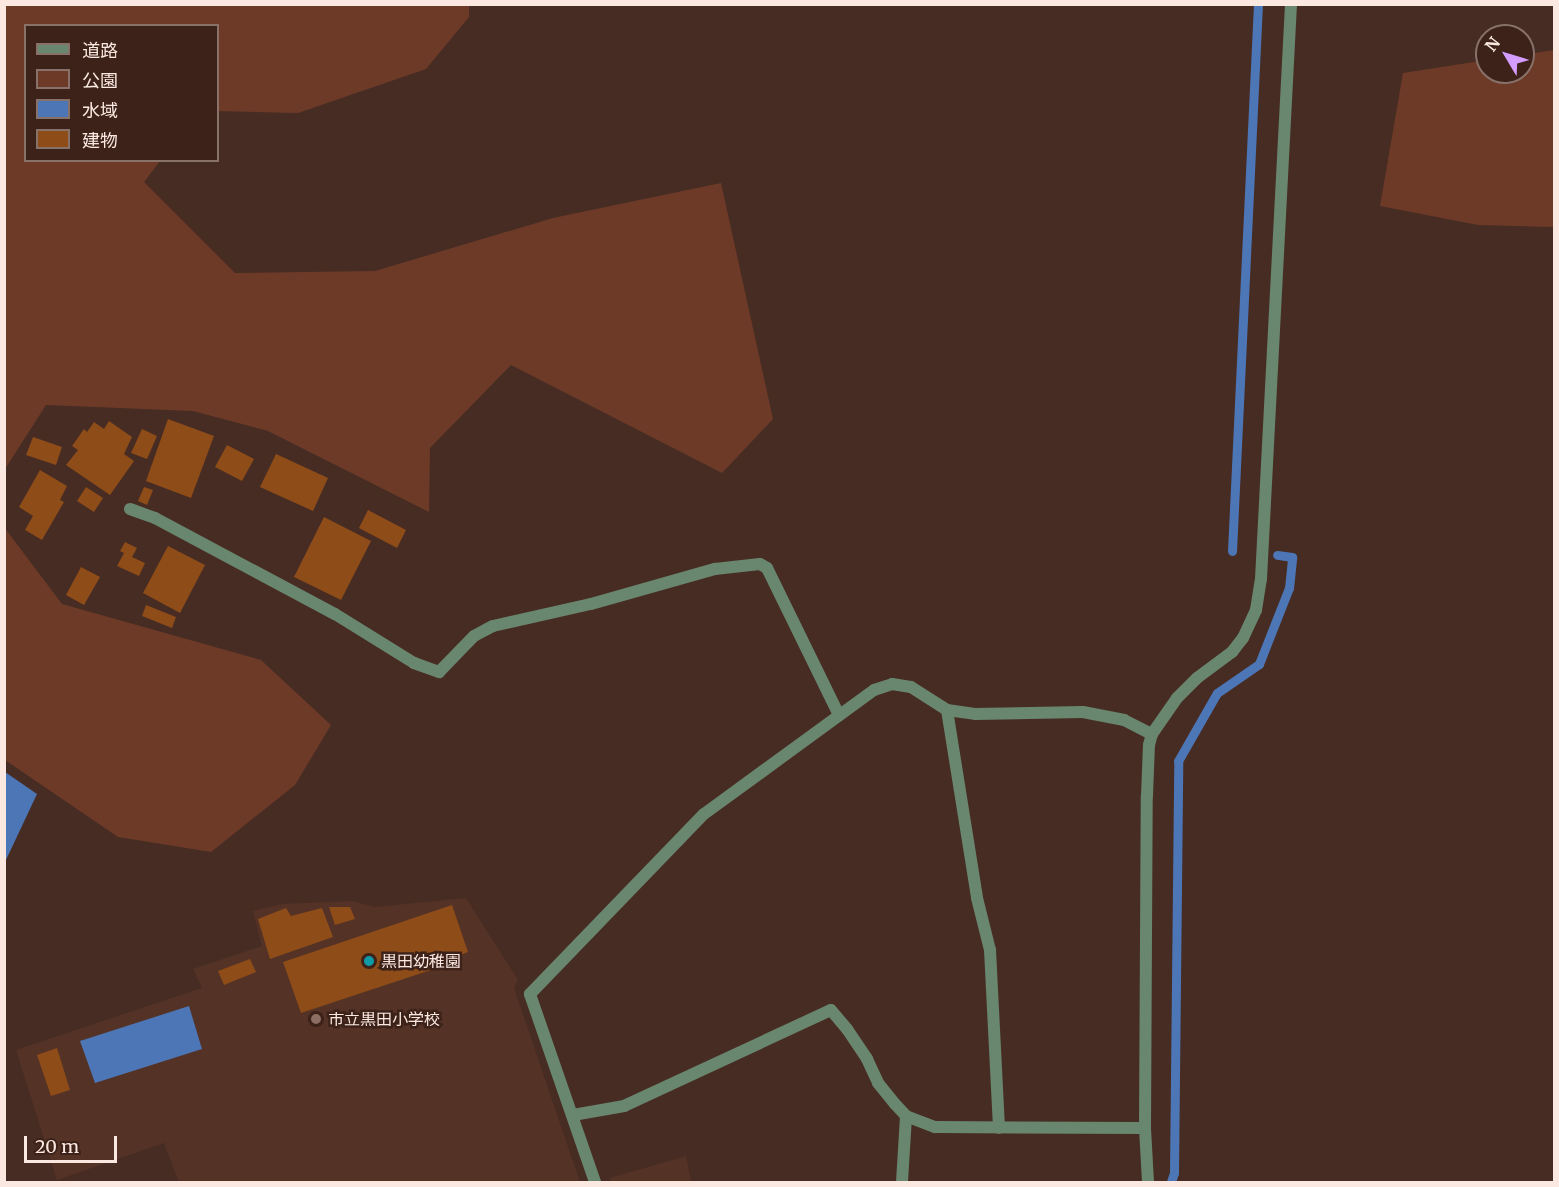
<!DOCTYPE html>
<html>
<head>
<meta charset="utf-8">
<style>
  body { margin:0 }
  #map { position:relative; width:1559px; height:1187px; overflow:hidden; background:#472c23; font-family:Merriweather,"Noto Sans JP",serif }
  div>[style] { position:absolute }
  .built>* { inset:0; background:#543226 }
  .green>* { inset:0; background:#6d3a28 }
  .water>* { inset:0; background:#4d76b6 }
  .stream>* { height:9px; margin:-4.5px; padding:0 4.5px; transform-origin:4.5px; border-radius:4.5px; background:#4d76b6 }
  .building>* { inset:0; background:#8e4c18 }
  .service>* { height:12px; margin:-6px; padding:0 6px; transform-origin:6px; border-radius:6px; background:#69866e }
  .minor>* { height:12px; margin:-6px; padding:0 6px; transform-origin:6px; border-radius:6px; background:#69866e }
  .tertiary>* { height:12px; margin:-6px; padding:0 6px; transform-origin:6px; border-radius:6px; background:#69866e }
  .dots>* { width:16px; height:16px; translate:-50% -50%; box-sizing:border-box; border:3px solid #3c2219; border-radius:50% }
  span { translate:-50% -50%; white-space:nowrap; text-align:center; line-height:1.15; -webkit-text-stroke:5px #3c2219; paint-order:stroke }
  .poi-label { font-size:16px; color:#fae8e1 }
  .left { translate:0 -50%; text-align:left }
  .frame { position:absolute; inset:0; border:6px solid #fae8e1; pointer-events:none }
  .legend { position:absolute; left:24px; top:24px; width:195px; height:138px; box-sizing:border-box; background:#3c2219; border:2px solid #887169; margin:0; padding:8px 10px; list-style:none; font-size:18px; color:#fae8e1 }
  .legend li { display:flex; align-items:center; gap:12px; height:30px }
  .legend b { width:30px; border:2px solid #887169 }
  .north { position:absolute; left:1475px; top:24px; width:60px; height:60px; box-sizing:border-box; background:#3c2219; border:2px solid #887169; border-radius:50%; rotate:308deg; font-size:16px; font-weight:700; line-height:24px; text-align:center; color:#fae8e1 }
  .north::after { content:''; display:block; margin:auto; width:21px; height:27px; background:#d49cfc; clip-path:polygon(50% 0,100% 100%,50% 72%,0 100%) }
  .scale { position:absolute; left:24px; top:1136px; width:93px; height:27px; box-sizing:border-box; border:3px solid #fae8e1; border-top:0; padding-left:8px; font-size:18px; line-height:21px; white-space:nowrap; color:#fae8e1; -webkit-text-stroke:4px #3c2219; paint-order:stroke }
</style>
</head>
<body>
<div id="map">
  <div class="built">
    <i style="clip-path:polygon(466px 898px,518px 980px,514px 988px,580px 1182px,179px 1182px,164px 1143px,57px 1180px,16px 1050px,202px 988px,193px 969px,262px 946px,253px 911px,282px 904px,352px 901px,375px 907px)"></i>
    <i style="clip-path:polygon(686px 1156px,691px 1182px,611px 1182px,610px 1178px)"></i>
  </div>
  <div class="green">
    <i style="clip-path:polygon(5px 4px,469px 5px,469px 17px,426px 69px,298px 113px,218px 111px,218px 26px,26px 26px,26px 160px,160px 161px,144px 182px,235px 273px,375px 271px,553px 218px,721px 183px,773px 419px,722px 473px,511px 365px,430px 448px,429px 512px,268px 431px,193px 411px,46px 405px,5px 469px)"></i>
    <i style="clip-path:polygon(1554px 50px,1554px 227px,1478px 225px,1380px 206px,1403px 73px,1487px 60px,1487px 72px,1523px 72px,1523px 55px)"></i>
    <i style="clip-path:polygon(4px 527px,62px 604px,261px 660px,331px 725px,295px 785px,211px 852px,118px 837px,5px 760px)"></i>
  </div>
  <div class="water">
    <i style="clip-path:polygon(5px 772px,37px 794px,5px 862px)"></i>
    <i style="clip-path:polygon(189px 1006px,202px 1049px,95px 1083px,80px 1041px)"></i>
  </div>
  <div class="stream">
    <i style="left:1232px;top:551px;width:548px;rotate:-87.28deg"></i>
    <i style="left:1171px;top:1182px;width:9px;rotate:-72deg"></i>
    <i style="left:1174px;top:1173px;width:412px;rotate:-89.4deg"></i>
    <i style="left:1178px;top:761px;width:78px;rotate:-60.2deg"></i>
    <i style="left:1217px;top:693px;width:51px;rotate:-34.6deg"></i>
    <i style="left:1259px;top:664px;width:82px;rotate:-68.5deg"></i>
    <i style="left:1289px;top:588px;width:31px;rotate:-84deg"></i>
    <i style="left:1292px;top:557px;width:15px;rotate:-172deg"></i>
  </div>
  <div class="building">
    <i style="clip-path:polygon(168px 419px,214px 436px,191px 498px,146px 481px)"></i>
    <i style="clip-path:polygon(109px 421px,132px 437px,124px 454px,134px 461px,110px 495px,66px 465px,78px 450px,72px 446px,84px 429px,87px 432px,94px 422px,104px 429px)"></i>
    <i style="clip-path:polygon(142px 429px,157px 436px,147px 459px,131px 453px)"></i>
    <i style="clip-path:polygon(33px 437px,62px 447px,56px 465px,26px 455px)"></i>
    <i style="clip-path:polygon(227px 445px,254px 459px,242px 481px,215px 467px)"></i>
    <i style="clip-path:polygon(276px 454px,328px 478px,313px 511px,260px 487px)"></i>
    <i style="clip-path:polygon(40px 470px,67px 486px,60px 500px,64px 502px,42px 540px,25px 530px,33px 516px,19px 507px)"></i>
    <i style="clip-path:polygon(86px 487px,103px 498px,94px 512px,77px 501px)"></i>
    <i style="clip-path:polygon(144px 487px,153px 490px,147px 505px,138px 501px)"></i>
    <i style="clip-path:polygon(368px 510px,406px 530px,397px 548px,359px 528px)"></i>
    <i style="clip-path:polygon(324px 517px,371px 541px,341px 600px,294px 577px)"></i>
    <i style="clip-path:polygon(125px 542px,137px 548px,132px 557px,145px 563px,139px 576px,117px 566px,124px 553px,120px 551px)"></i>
    <i style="clip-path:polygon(168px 546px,205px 565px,180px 613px,143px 593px)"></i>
    <i style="clip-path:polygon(81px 567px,100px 577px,84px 605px,66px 595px)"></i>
    <i style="clip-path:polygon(146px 605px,176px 617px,172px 628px,142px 616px)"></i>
    <i style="clip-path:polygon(452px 905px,468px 952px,450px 959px,452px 963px,301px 1013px,283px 962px)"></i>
    <i style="clip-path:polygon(329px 907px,350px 907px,355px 919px,335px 925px)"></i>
    <i style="clip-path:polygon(286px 908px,291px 916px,322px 908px,333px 937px,270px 959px,258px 919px)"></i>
    <i style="clip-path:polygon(250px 959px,256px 972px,224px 985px,218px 971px)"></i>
    <i style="clip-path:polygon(57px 1048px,70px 1090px,51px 1096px,37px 1055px)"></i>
  </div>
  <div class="service">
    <i style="left:902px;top:1182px;width:66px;rotate:-86.5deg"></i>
  </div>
  <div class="minor">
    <i style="left:130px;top:509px;width:27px;rotate:20deg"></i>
    <i style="left:155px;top:518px;width:204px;rotate:28.1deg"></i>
    <i style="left:335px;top:614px;width:93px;rotate:31.8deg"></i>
    <i style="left:414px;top:663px;width:27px;rotate:20deg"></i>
    <i style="left:439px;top:672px;width:50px;rotate:-45.8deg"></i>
    <i style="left:474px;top:636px;width:21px;rotate:-28deg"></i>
    <i style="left:493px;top:626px;width:100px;rotate:-12.7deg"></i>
    <i style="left:591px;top:604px;width:129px;rotate:-15.8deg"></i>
    <i style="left:715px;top:569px;width:45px;rotate:-6.3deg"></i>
    <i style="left:760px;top:564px;width:8px;rotate:30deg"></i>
    <i style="left:767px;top:568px;width:164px;rotate:63.9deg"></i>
    <i style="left:947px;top:710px;width:190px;rotate:80.9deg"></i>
    <i style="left:977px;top:898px;width:54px;rotate:76deg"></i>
    <i style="left:990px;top:950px;width:178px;rotate:87.1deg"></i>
    <i style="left:573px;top:1115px;width:52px;rotate:-10deg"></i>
    <i style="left:624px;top:1106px;width:228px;rotate:-24.9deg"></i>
    <i style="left:831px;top:1010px;width:25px;rotate:50deg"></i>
    <i style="left:847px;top:1029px;width:36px;rotate:56deg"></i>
    <i style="left:867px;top:1059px;width:26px;rotate:65deg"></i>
    <i style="left:878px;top:1083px;width:27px;rotate:51deg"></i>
    <i style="left:895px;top:1104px;width:16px;rotate:47deg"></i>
    <i style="left:906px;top:1116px;width:31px;rotate:21deg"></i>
    <i style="left:935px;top:1127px;width:210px;rotate:0.3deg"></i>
    <i style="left:595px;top:1182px;width:199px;rotate:-109.1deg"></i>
    <i style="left:530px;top:994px;width:250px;rotate:-46deg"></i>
    <i style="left:704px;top:814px;width:210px;rotate:-36.1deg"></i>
    <i style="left:874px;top:690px;width:19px;rotate:-18deg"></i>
    <i style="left:892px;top:684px;width:19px;rotate:9deg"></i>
    <i style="left:911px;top:687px;width:43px;rotate:32.6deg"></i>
    <i style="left:947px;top:710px;width:28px;rotate:8deg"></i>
    <i style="left:975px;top:714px;width:108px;rotate:-1.1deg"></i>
    <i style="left:1083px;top:712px;width:42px;rotate:11deg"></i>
    <i style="left:1124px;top:720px;width:31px;rotate:27deg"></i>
    <i style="left:1152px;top:734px;width:44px;rotate:-55.2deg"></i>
    <i style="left:1177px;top:698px;width:28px;rotate:-45deg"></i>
    <i style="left:1197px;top:678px;width:44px;rotate:-36.6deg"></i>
    <i style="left:1232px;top:652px;width:18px;rotate:-52deg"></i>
    <i style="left:1243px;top:638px;width:31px;rotate:-65deg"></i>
    <i style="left:1256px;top:610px;width:31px;rotate:-81deg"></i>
    <i style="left:1261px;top:579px;width:576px;rotate:-87.01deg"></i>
  </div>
  <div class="tertiary">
    <i style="left:1148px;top:1182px;width:54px;rotate:-93.2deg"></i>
    <i style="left:1145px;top:1128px;width:332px;rotate:-89.7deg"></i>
    <i style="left:1147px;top:796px;width:51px;rotate:-87.8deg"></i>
    <i style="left:1149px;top:745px;width:11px;rotate:-75deg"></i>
  </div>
  <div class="dots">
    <i style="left:369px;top:961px;background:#0f9aa8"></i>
    <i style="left:316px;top:1019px;background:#8d6e63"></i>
  </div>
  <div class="poi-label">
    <span class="left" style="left:381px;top:961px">黒田幼稚園</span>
    <span class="left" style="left:328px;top:1019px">市立黒田小学校</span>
  </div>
  <div class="frame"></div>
  <ul class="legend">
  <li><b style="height:8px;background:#69866e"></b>道路</li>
  <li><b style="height:16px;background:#6d3a28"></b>公園</li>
  <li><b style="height:16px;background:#4d76b6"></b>水域</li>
  <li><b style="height:16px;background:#8e4c18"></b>建物</li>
  </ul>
  <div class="north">N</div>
  <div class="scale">20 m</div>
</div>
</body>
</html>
